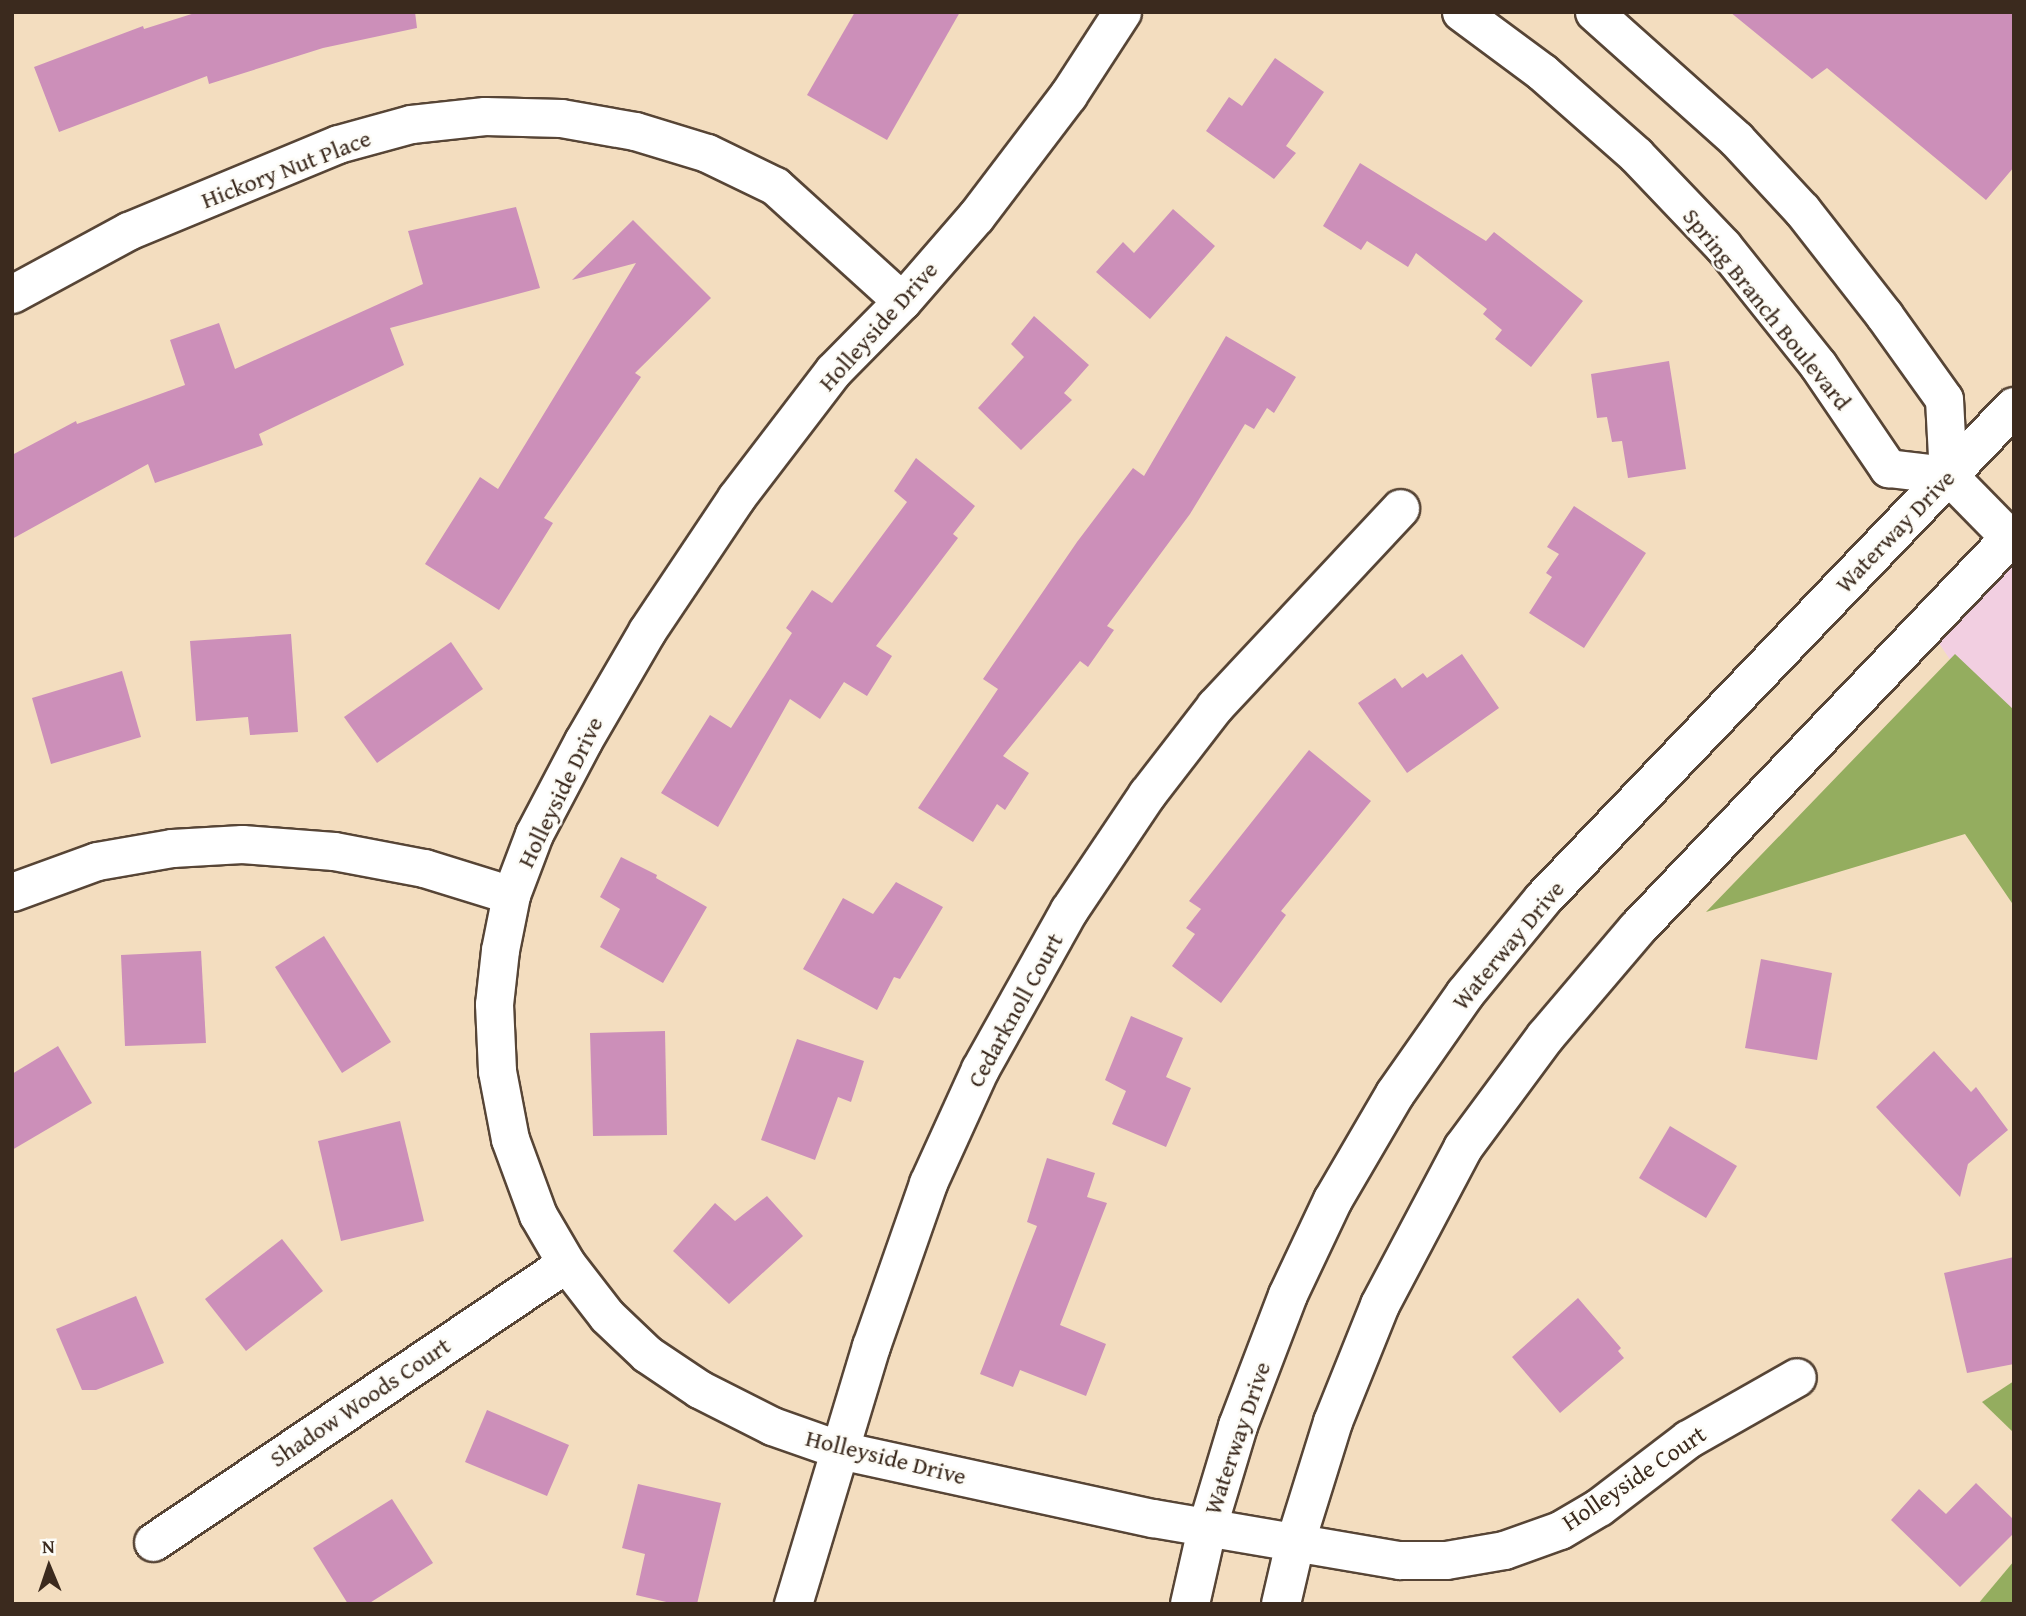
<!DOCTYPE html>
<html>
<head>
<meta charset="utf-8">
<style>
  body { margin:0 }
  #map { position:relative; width:2026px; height:1616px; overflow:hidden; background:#f3ddbf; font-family:"Gentium Book Plus",serif }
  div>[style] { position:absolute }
  .built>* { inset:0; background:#f2cfe1 }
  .forest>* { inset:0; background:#94ad5f }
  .building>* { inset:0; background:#cc8fb9 }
  .roads { filter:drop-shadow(2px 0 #574536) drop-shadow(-2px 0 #574536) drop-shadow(0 2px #574536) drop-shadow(0 -2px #574536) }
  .minor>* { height:37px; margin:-18.5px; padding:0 18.5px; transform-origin:18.5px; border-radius:18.5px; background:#fff }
  .secondary>* { height:38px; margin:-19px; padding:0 19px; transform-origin:19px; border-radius:19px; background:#fff }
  span { translate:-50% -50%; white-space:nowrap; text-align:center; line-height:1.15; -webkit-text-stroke:5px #fdfcf7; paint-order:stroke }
  .street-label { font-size:24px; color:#3b2a1e }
  .frame { position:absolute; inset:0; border:14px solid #3b2a1e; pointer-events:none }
  .north { position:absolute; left:14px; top:1532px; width:70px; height:70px; -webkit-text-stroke:5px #fdfcf7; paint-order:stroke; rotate:358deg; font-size:19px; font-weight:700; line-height:28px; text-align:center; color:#3b2a1e }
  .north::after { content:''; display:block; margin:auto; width:24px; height:32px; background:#3b2a1e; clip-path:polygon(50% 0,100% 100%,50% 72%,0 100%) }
</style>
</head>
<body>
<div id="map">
  <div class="built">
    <i style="clip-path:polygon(2014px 563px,2014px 753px,1938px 642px)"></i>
  </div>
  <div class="forest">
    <i style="clip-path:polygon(1955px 654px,2014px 710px,2014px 906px,1965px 834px,1706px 912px)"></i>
    <i style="clip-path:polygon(2014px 1381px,2014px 1433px,1982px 1402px)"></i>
    <i style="clip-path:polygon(2014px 1561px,2014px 1604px,1978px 1604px)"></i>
  </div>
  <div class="building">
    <i style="clip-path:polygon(198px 12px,415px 12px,417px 28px,323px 48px,209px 84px,207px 76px,59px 132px,34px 67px,143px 26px,144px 29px)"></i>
    <i style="clip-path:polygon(855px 12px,960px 12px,887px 140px,807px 95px)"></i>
    <i style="clip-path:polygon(1730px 12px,2014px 12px,2014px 167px,1986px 200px,1827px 68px,1812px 79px)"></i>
    <i style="clip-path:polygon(1275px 58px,1324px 92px,1286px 146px,1296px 153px,1274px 179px,1206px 131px,1229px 97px,1242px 106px)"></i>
    <i style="clip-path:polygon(1360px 163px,1486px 241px,1494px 232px,1583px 301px,1531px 367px,1495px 339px,1502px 330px,1483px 314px,1487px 309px,1416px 253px,1408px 267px,1367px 241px,1361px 250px,1323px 226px)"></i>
    <i style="clip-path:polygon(516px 207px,540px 288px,390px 328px,404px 365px,259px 434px,263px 445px,155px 483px,148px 464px,12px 539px,12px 455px,76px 421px,77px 424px,185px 385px,170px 340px,219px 323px,235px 369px,423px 284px,408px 231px)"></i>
    <i style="clip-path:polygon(1173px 209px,1215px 246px,1150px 319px,1096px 272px,1123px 242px,1134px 253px)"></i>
    <i style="clip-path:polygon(633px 220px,711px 298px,635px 373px,641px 377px,544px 518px,553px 523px,499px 610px,425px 564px,480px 477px,498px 489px,636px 263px,572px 280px)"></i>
    <i style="clip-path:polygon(1034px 316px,1089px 365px,1064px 393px,1072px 400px,1021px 450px,978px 408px,1024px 357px,1011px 344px)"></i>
    <i style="clip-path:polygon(1226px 336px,1296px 377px,1274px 413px,1267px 408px,1254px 429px,1245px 424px,1190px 514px,1107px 626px,1114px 630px,1088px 667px,1080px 661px,1003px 756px,1029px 773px,1005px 810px,997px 804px,973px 842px,918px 808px,998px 689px,983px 679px,1077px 542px,1133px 468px,1144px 476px)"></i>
    <i style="clip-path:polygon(1669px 361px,1686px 469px,1628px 478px,1622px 441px,1612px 442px,1607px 417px,1597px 418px,1591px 374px)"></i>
    <i style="clip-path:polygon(916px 458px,975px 506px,953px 534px,958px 538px,876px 646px,892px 656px,867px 696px,844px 682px,820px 719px,790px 699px,718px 827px,661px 793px,710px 715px,731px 728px,792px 633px,786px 628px,812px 590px,832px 603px,907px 502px,894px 491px)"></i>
    <i style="clip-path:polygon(1574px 506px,1646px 553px,1584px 648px,1529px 613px,1552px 577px,1546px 573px,1559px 554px,1547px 547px)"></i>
    <i style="clip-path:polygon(291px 634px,298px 732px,250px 735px,248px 717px,196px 721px,190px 641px)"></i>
    <i style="clip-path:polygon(451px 642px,483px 689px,377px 763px,344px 717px)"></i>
    <i style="clip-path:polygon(1462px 654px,1499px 708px,1407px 773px,1358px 703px,1395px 678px,1402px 688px,1423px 673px,1427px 678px)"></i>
    <i style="clip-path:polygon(122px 671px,141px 737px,51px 764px,32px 698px)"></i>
    <i style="clip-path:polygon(1309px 750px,1371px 801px,1281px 911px,1286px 915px,1221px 1003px,1172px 966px,1195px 934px,1186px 928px,1201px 909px,1189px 901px)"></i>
    <i style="clip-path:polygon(621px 857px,657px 875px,656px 878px,707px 907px,663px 983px,600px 947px,620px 909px,600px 897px)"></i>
    <i style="clip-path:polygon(896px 882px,943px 907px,900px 979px,894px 977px,877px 1010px,803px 969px,843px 898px,873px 914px)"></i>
    <i style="clip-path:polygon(324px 936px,391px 1042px,342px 1073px,275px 967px)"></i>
    <i style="clip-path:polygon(201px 951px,206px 1043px,125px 1046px,121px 955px)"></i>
    <i style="clip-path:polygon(1761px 959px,1832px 973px,1817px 1060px,1745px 1048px)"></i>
    <i style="clip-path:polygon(1131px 1016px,1183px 1038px,1166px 1077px,1191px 1088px,1166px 1147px,1112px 1124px,1126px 1091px,1105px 1080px)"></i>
    <i style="clip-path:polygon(665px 1031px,667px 1135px,593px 1136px,590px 1033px)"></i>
    <i style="clip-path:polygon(797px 1039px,864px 1061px,851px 1102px,838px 1097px,815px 1160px,761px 1140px)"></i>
    <i style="clip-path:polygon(58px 1046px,92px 1103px,12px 1150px,12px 1074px)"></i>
    <i style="clip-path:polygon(1934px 1051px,1971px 1092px,1976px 1087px,2008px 1130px,1968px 1164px,1960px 1197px,1876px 1107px)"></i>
    <i style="clip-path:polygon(400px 1121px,424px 1221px,341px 1241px,318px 1141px)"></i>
    <i style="clip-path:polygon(1670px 1126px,1737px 1166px,1706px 1218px,1639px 1178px)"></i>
    <i style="clip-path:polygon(1047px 1158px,1095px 1173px,1087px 1197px,1107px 1203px,1060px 1325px,1106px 1344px,1086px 1396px,1020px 1370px,1013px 1387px,980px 1374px,1037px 1226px,1027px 1222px)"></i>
    <i style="clip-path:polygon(767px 1196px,803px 1236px,729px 1304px,673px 1251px,715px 1203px,735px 1221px)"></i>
    <i style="clip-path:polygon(282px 1239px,323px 1291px,246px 1351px,205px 1299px)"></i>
    <i style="clip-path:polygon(2014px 1257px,2014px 1364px,1967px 1373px,1944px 1273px)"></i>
    <i style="clip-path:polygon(136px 1296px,164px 1363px,96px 1390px,82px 1390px,56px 1329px)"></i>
    <i style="clip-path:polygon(1578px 1298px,1621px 1348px,1618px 1351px,1624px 1358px,1560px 1413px,1512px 1357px)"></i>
    <i style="clip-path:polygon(487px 1410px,569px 1445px,547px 1496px,465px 1462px)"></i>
    <i style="clip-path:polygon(1976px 1483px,2014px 1520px,2014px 1533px,1960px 1587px,1891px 1520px,1919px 1489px,1946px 1514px)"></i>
    <i style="clip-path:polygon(638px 1484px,721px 1503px,697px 1604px,675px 1604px,636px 1595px,645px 1554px,622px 1548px)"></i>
    <i style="clip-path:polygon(392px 1499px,433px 1563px,368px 1604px,348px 1604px,313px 1548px)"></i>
  </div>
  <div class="roads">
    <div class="minor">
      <i style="left:1122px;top:12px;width:99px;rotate:123deg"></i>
      <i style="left:1068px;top:95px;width:152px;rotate:127.2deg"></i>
      <i style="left:976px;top:216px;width:113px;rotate:131deg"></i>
      <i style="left:902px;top:301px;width:98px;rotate:134.6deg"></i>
      <i style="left:833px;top:371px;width:160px;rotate:127.4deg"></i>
      <i style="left:736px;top:498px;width:160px;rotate:123.8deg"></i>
      <i style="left:647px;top:631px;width:127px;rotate:120.2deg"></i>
      <i style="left:583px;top:741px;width:105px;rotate:117.8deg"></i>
      <i style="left:534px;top:834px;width:65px;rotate:110.7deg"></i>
      <i style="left:511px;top:895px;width:56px;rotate:101.3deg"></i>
      <i style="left:500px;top:950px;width:54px;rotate:96.3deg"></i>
      <i style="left:494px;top:1004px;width:67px;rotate:87.4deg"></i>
      <i style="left:497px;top:1071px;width:69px;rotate:79.2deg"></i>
      <i style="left:510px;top:1139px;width:81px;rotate:69.8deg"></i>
      <i style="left:538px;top:1215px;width:56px;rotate:59.7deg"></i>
      <i style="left:566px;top:1263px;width:67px;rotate:52.3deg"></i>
      <i style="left:607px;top:1316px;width:55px;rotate:43.5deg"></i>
      <i style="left:647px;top:1354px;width:63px;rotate:33.9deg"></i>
      <i style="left:699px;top:1389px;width:82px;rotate:26.9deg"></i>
      <i style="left:772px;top:1426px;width:72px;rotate:19.4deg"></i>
      <i style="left:840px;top:1450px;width:320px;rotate:12.3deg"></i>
      <i style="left:1153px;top:1518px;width:250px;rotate:9.7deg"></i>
      <i style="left:1399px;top:1560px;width:47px"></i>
      <i style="left:1446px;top:1560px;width:59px;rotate:-9.8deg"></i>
      <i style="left:1504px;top:1550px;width:59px;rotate:-19.7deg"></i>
      <i style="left:1560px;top:1530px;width:45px;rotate:-30.5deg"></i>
      <i style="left:1599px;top:1507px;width:112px;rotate:-37.4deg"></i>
      <i style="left:1688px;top:1439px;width:125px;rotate:-29.6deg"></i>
      <i style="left:1461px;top:12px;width:101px;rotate:36.5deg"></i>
      <i style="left:1542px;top:72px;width:125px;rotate:41.4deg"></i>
      <i style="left:1636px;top:155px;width:126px;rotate:46.3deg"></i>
      <i style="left:1723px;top:246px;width:152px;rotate:51.4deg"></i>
      <i style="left:1818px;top:365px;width:125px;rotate:55.8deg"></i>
      <i style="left:1888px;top:468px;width:60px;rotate:6.7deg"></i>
      <i style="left:1948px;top:475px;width:88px;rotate:45.5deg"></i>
      <i style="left:1594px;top:12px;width:191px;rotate:41.8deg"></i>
      <i style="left:1736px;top:139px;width:97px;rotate:47.1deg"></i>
      <i style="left:1802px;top:210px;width:133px;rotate:52deg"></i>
      <i style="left:1884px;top:315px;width:103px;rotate:54.5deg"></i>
      <i style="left:1944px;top:399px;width:76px;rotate:87deg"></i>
      <i style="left:12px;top:294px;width:132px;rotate:-28.5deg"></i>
      <i style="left:128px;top:231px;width:227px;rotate:-22.5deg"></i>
      <i style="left:338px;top:144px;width:76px;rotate:-15.3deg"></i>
      <i style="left:411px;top:124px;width:74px;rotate:-6.2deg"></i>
      <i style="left:485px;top:116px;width:76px;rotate:1.5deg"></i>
      <i style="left:561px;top:118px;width:75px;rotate:10deg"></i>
      <i style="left:635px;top:131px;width:75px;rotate:17deg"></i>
      <i style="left:707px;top:153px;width:76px;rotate:25.9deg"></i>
      <i style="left:775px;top:186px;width:171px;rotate:42.2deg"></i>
      <i style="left:12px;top:892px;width:90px;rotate:-20deg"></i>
      <i style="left:97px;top:861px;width:76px;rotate:-9.8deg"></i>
      <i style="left:172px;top:848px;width:70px;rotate:-3.3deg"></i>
      <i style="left:242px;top:844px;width:92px;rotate:4.4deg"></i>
      <i style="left:334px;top:851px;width:92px;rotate:10.7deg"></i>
      <i style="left:424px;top:868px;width:91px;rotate:17.2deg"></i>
      <i style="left:153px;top:1542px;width:498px;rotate:-34deg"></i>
      <i style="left:793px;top:1604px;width:270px;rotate:-73.2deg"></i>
      <i style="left:871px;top:1346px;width:173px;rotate:-70.7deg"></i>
      <i style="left:928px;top:1183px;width:125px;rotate:-65.5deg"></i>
      <i style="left:980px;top:1069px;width:182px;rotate:-60.8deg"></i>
      <i style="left:1069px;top:910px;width:140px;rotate:-56.1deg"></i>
      <i style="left:1147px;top:794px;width:111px;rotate:-52.3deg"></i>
      <i style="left:1215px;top:706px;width:271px;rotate:-46.9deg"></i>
    </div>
    <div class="secondary">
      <i style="left:1190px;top:1604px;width:77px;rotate:-77.2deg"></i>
      <i style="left:1207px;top:1529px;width:108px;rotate:-73.2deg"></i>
      <i style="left:1238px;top:1426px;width:140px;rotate:-69.1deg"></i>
      <i style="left:1288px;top:1295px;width:105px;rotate:-64.7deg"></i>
      <i style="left:1333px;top:1200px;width:123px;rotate:-59.7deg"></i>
      <i style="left:1395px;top:1094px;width:122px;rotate:-55deg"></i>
      <i style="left:1465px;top:994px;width:123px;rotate:-50.6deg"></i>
      <i style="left:1543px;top:899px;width:681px;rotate:-46.25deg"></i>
      <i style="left:1281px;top:1604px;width:62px;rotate:-76.9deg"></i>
      <i style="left:1295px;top:1544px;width:128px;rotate:-72.7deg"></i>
      <i style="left:1333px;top:1422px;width:126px;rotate:-68.1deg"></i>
      <i style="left:1380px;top:1305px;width:178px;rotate:-62.1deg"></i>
      <i style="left:1463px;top:1148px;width:139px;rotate:-53.5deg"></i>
      <i style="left:1546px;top:1036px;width:140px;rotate:-49.6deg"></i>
      <i style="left:1637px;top:929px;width:546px;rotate:-46.34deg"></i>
    </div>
  </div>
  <div class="street-label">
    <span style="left:286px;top:169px;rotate:-21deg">Hickory Nut Place</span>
    <span style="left:1767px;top:309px;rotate:51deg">Spring Branch Boulevard</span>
    <span style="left:878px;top:326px;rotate:-48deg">Holleyside Drive</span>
    <span style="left:1895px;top:531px;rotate:-46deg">Waterway Drive</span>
    <span style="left:560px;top:792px;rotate:-64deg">Holleyside Drive</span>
    <span style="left:1508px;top:945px;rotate:-50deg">Waterway Drive</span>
    <span style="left:1015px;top:1010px;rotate:-61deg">Cedarknoll Court</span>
    <span style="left:360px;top:1402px;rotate:-34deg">Shadow Woods Court</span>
    <span style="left:1237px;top:1438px;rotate:-71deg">Waterway Drive</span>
    <span style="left:886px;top:1457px;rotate:14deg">Holleyside Drive</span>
    <span style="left:1634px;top:1478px;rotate:-34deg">Holleyside Court</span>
  </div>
  <div class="frame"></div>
  <div class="north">N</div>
</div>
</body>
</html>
